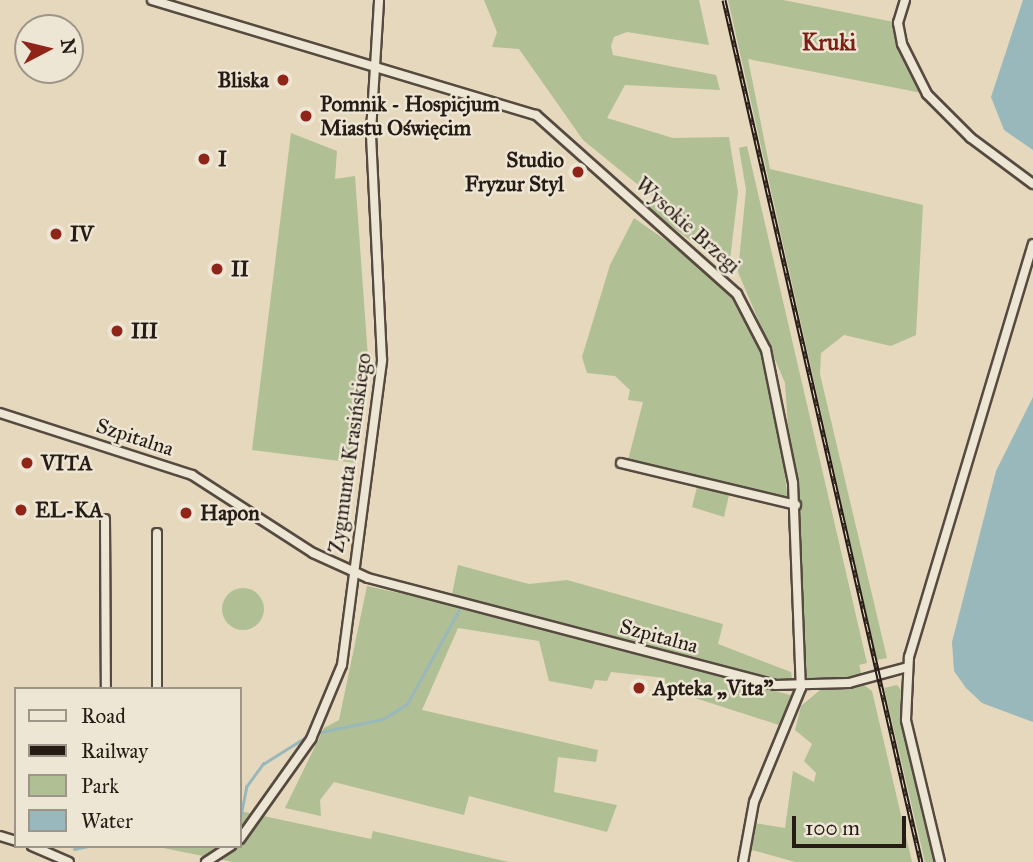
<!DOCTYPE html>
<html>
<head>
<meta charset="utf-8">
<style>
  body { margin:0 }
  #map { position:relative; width:1033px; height:862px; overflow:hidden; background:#e5d8bd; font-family:"IM FELL Great Primer",serif }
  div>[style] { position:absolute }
  .green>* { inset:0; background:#b1bf94 }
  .round { border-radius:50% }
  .water>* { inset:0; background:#99b8bb }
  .stream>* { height:2.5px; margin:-1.25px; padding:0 1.25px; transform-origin:1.25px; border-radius:1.25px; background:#99b8bb }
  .roads { filter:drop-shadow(2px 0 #564a40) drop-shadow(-2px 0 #564a40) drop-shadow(0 2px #564a40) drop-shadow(0 -2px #564a40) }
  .minor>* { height:8px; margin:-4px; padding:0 4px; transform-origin:4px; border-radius:4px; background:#eee6d4 }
  .rail>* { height:5px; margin-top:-2.5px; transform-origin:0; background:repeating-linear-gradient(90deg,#eee6d4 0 8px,#271b16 0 16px); box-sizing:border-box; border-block:2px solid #271b16 }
  .dots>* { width:19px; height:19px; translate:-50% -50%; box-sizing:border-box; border:4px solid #eee6d4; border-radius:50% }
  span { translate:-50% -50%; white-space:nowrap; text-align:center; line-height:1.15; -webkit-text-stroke:5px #eee6d4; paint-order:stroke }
  .poi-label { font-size:21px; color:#271b16; font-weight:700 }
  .right { translate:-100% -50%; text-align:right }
  .left { translate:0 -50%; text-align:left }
  .street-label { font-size:21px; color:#271b16 }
  .neighbourhood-label { font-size:23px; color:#7a1f14; font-weight:700 }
  .legend { position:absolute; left:14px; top:687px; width:228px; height:161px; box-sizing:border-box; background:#eee6d4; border:2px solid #9e9588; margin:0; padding:9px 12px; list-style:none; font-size:21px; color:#271b16 }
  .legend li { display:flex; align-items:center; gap:14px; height:35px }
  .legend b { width:35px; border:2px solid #9e9588 }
  .north { position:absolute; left:14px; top:14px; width:70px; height:70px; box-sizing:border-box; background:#eee6d4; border:2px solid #9e9588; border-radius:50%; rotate:83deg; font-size:19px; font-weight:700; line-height:28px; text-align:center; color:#271b16 }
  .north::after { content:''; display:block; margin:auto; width:24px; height:32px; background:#8f2418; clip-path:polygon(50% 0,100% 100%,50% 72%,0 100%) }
  .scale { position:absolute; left:792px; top:816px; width:114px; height:32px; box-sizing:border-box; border:4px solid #271b16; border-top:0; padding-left:9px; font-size:21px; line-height:24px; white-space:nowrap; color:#271b16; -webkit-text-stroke:5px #eee6d4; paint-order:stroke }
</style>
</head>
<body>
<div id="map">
  <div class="green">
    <i style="clip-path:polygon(484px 0,699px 0,709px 45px,627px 32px,614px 37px,611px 46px,613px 55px,716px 75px,720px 90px,625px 85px,607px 118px,673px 138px,729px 137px,738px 192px,729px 269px,648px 209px,653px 197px,583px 140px,519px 49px,492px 47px,497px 32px)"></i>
    <i style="clip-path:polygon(728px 0,783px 0,894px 22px,922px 93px,748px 59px,770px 169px,923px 205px,916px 335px,891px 346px,844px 335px,821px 353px,820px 374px,887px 658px,877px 660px)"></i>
    <i style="clip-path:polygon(291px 133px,337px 151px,335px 179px,355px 176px,368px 358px,355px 463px,252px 450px)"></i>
    <i style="clip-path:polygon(747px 146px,867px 663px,859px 665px,862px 676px,805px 680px,785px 383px,738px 272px,746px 190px,739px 148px)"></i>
    <i style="clip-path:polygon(634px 218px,738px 291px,750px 307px,770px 356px,788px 500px,628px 460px,643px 402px,628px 400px,630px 390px,615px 376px,587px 373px,582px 357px,610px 265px)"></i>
    <i style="clip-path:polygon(697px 487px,729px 495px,724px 517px,692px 507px)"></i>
    <i style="clip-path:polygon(458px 565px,529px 584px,567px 580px,723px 624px,718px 644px,791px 672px,792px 679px,773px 680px,452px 594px)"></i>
    <i style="clip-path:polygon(367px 586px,449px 604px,794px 696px,782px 726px,664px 688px,665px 678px,611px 672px,607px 681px,595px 680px,592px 689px,549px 681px,539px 641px,458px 628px,422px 710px,598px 750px,596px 762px,558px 757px,554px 792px,617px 805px,607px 832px,469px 796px,464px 815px,334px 782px,320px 800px,321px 816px,285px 808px,324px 728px,339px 720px)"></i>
    <i class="round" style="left:222px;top:588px;width:42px;height:42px"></i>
    <i style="clip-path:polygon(864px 685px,872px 691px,912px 862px,795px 862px,752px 850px,754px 823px,785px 828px,793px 771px,814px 782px,816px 773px,804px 761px,812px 744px,795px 730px,801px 706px,820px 690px)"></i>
    <i style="clip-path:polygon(897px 685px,901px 690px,901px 716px,935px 862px,925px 862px,884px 688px)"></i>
    <i style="clip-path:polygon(240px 811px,371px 839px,373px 831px,509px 862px,233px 862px,153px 846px,240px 846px)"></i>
  </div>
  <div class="water">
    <i style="clip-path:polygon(1023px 0,1033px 0,1033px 150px,1004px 130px,991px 97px)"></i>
    <i style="clip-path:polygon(1033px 397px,1033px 722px,982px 703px,966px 688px,954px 671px,952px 642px,996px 471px)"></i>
  </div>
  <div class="stream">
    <i style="left:316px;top:733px;width:68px;rotate:-11.8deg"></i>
    <i style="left:383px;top:719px;width:28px;rotate:-32deg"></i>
    <i style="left:407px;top:704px;width:107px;rotate:-61deg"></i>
    <i style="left:240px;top:819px;width:33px;rotate:-79deg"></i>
    <i style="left:246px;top:787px;width:29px;rotate:-54deg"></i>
    <i style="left:263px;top:764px;width:54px;rotate:-32.2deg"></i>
    <i style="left:202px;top:846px;width:21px"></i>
    <i style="left:74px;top:849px;width:14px;rotate:-12deg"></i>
  </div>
  <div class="roads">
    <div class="minor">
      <i style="left:152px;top:0;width:401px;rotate:16.7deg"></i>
      <i style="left:536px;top:115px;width:269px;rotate:41.7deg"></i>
      <i style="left:737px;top:294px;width:63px;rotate:62.6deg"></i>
      <i style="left:766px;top:350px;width:136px;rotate:78.5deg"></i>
      <i style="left:793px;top:483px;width:205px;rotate:87.8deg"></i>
      <i style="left:801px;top:688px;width:123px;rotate:112.4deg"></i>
      <i style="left:754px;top:802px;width:61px;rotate:100.4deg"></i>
      <i style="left:905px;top:0;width:24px;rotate:107deg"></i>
      <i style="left:898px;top:23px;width:21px;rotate:79deg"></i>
      <i style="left:902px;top:44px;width:56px;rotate:63.4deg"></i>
      <i style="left:927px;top:94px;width:62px;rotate:45deg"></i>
      <i style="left:971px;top:138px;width:77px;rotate:36.6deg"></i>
      <i style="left:0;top:413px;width:202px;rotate:17.9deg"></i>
      <i style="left:192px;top:475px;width:144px;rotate:32.8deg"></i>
      <i style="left:313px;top:553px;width:60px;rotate:24.4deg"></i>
      <i style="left:368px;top:578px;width:421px;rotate:14.7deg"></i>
      <i style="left:775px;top:685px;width:74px;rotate:-1.5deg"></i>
      <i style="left:849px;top:683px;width:61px;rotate:-15.2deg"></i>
      <i style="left:621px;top:463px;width:180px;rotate:13.5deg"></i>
      <i style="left:105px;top:519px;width:170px;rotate:89.7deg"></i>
      <i style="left:157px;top:689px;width:156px;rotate:-90deg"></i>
      <i style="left:0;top:836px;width:17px;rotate:17deg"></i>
      <i style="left:240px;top:839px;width:123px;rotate:-54.6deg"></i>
      <i style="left:311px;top:739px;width:80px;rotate:-67.3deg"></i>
      <i style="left:342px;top:665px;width:308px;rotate:-82.5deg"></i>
      <i style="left:382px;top:360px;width:228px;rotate:-92.8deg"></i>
      <i style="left:371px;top:132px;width:132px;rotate:-86.5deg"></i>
      <i style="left:32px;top:846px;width:40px;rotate:23.4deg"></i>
      <i style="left:206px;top:862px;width:30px;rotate:-33deg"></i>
      <i style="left:940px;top:862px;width:146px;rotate:-103.5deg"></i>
      <i style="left:906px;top:720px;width:63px;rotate:-87.3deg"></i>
      <i style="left:909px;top:657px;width:431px;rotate:-73.3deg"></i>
    </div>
  </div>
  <div class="rail">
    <i style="left:724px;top:0;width:884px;rotate:77.13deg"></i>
  </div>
  <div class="dots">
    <i style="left:283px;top:80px;background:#8f2418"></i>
    <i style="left:306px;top:116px;background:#8f2418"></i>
    <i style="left:204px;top:159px;background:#8f2418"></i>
    <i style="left:578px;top:172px;background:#8f2418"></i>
    <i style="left:56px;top:234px;background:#8f2418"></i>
    <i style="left:217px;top:269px;background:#8f2418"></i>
    <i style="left:117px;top:331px;background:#8f2418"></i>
    <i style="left:27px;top:463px;background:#8f2418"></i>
    <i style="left:21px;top:510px;background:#8f2418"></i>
    <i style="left:186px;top:513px;background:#8f2418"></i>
    <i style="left:639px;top:688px;background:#8f2418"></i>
  </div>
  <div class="poi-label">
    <span class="right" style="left:269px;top:80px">Bliska</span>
    <span class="left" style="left:320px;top:116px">Pomnik - Hospicjum<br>Miastu Oświęcim</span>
    <span class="left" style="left:218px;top:159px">I</span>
    <span class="right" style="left:564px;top:172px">Studio<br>Fryzur Styl</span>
    <span class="left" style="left:70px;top:234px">IV</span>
    <span class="left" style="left:231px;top:269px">II</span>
    <span class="left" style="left:131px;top:331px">III</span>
    <span class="left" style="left:41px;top:463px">VITA</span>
    <span class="left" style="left:35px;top:510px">EL-KA</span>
    <span class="left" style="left:200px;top:513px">Hapon</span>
    <span class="left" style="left:653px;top:688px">Apteka „Vita”</span>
  </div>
  <div class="street-label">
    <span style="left:688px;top:225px;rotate:42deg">Wysokie Brzegi</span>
    <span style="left:135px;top:437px;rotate:18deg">Szpitalna</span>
    <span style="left:350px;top:453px;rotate:-82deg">Zygmunta Krasińskiego</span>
    <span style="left:659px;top:636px;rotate:15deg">Szpitalna</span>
  </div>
  <div class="neighbourhood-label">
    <span style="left:829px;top:42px">Kruki</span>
  </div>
  <ul class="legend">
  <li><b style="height:9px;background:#eee6d4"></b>Road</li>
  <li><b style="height:9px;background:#271b16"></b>Railway</li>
  <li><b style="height:19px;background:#b1bf94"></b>Park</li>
  <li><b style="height:19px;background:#99b8bb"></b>Water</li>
  </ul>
  <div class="north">N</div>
  <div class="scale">100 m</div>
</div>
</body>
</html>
